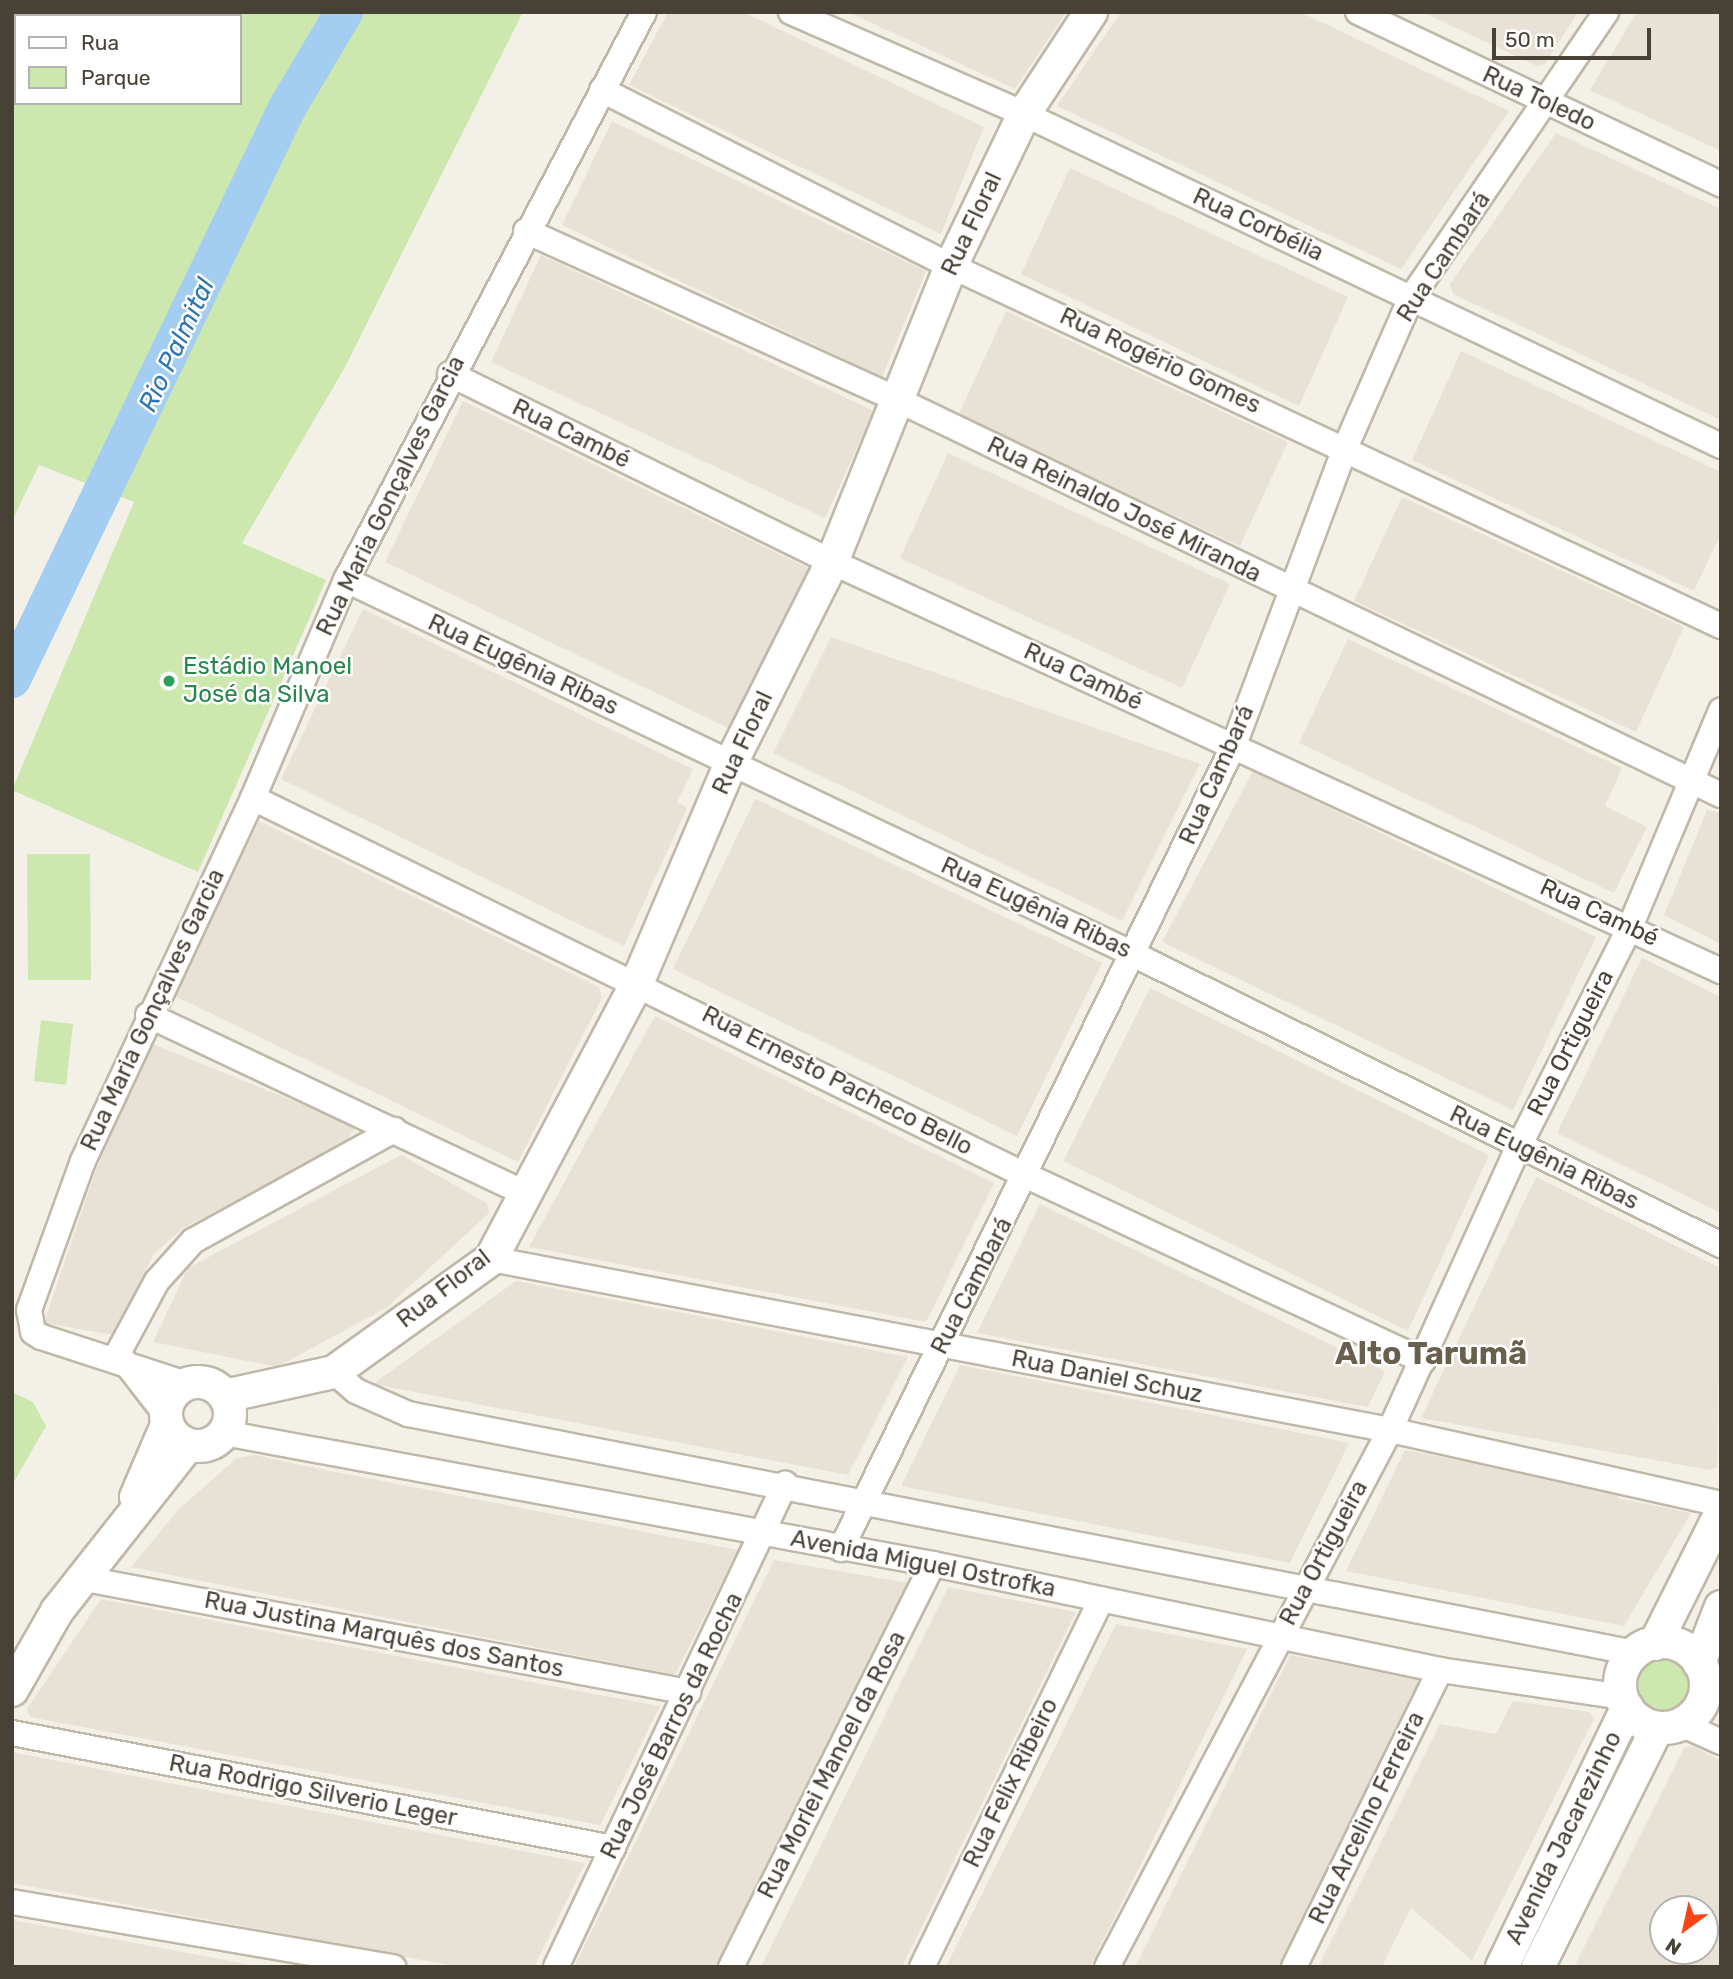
<!DOCTYPE html>
<html>
<head>
<meta charset="utf-8">
<style>
  body { margin:0 }
  #map { position:relative; width:1733px; height:1979px; overflow:hidden; background:#f3f0e7; font-family:Rubik,sans-serif }
  div>[style] { position:absolute }
  .residential>* { inset:0; background:#e7e2d5 }
  .green>* { inset:0; background:#cce8af }
  .round { border-radius:50% }
  .river>* { height:38px; margin:-19px; padding:0 19px; transform-origin:19px; border-radius:19px; background:#a3cdf1 }
  .roads { filter:drop-shadow(2px 0 #bfb8a9) drop-shadow(-2px 0 #bfb8a9) drop-shadow(0 2px #bfb8a9) drop-shadow(0 -2px #bfb8a9) }
  .minor>* { height:24px; margin:-12px; padding:0 12px; transform-origin:12px; border-radius:12px; background:#fff }
  .tertiary>* { height:32px; margin:-16px; padding:0 16px; transform-origin:16px; border-radius:16px; background:#fff }
  .tertiary>.ring { margin:-16px; padding:0; box-sizing:content-box; background:none; border:32px solid #fff; border-radius:50% }
  .dots>* { width:19px; height:19px; translate:-50% -50%; box-sizing:border-box; border:4px solid #fff; border-radius:50% }
  span { translate:-50% -50%; white-space:nowrap; text-align:center; line-height:1.15; -webkit-text-stroke:5px #fff; paint-order:stroke }
  .street-label { font-size:24px; color:#474136 }
  .leisure-label { font-size:24px; color:#27864d }
  .left { translate:0 -50%; text-align:left }
  .water-label { font-size:26px; color:#2e75b3; font-style:italic }
  .district-label { font-size:32px; color:#695f4d; font-weight:700 }
  .frame { position:absolute; inset:0; border:14px solid #474136; pointer-events:none }
  .legend { position:absolute; left:14px; top:14px; width:228px; height:91px; box-sizing:border-box; background:#fff; border:2px solid #b5b3af; margin:0; padding:9px 12px; list-style:none; font-size:21px; color:#474136 }
  .legend li { display:flex; align-items:center; gap:14px; height:35px }
  .legend b { width:35px; border:2px solid #b5b3af }
  .north { position:absolute; left:1649px; top:1895px; width:70px; height:70px; box-sizing:border-box; background:#fff; border:2px solid #b5b3af; border-radius:50%; rotate:213deg; font-size:19px; font-weight:700; line-height:28px; text-align:center; color:#474136 }
  .north::after { content:''; display:block; margin:auto; width:24px; height:32px; background:#fb4316; clip-path:polygon(50% 0,100% 100%,50% 72%,0 100%) }
  .scale { position:absolute; left:1492px; top:28px; width:159px; height:32px; box-sizing:border-box; border:4px solid #474136; border-top:0; padding-left:9px; font-size:21px; line-height:24px; white-space:nowrap; color:#474136; -webkit-text-stroke:5px #fff; paint-order:stroke }
</style>
</head>
<body>
<div id="map">
  <div class="residential">
    <i style="clip-path:polygon(668px 12px,743px 12px,984px 127px,941px 234px,629px 85px)"></i>
    <i style="clip-path:polygon(848px 12px,1066px 12px,1015px 89px)"></i>
    <i style="clip-path:polygon(1121px 12px,1300px 12px,1509px 111px,1401px 269px,1057px 106px)"></i>
    <i style="clip-path:polygon(1422px 12px,1578px 12px,1545px 64px,1537px 66px)"></i>
    <i style="clip-path:polygon(1637px 12px,1721px 12px,1721px 151px,1590px 90px)"></i>
    <i style="clip-path:polygon(612px 121px,926px 271px,882px 377px,562px 225px)"></i>
    <i style="clip-path:polygon(1556px 133px,1721px 209px,1721px 420px,1453px 294px,1450px 284px)"></i>
    <i style="clip-path:polygon(1070px 168px,1348px 297px,1299px 406px,1021px 274px)"></i>
    <i style="clip-path:polygon(541px 255px,874px 411px,825px 518px,491px 362px)"></i>
    <i style="clip-path:polygon(1006px 311px,1288px 442px,1240px 546px,958px 416px)"></i>
    <i style="clip-path:polygon(1461px 351px,1721px 472px,1721px 533px,1694px 591px,1412px 460px)"></i>
    <i style="clip-path:polygon(463px 401px,808px 568px,730px 729px,385px 562px)"></i>
    <i style="clip-path:polygon(948px 453px,1230px 584px,1182px 688px,900px 558px)"></i>
    <i style="clip-path:polygon(1402px 497px,1684px 627px,1636px 732px,1354px 601px)"></i>
    <i style="clip-path:polygon(363px 609px,693px 769px,677px 802px,687px 808px,624px 946px,281px 779px)"></i>
    <i style="clip-path:polygon(831px 637px,1200px 764px,1122px 921px,773px 753px)"></i>
    <i style="clip-path:polygon(1348px 639px,1622px 768px,1605px 806px,1647px 827px,1614px 893px,1299px 743px)"></i>
    <i style="clip-path:polygon(1253px 771px,1596px 937px,1513px 1110px,1162px 942px)"></i>
    <i style="clip-path:polygon(755px 799px,1102px 963px,1017px 1136px,673px 969px)"></i>
    <i style="clip-path:polygon(1707px 810px,1721px 813px,1721px 944px,1664px 915px)"></i>
    <i style="clip-path:polygon(259px 821px,599px 987px,602px 998px,518px 1162px,175px 996px)"></i>
    <i style="clip-path:polygon(1642px 958px,1721px 997px,1721px 1213px,1557px 1133px)"></i>
    <i style="clip-path:polygon(1150px 988px,1489px 1155px,1408px 1331px,1063px 1161px)"></i>
    <i style="clip-path:polygon(655px 1016px,994px 1183px,926px 1322px,529px 1247px)"></i>
    <i style="clip-path:polygon(150px 1043px,356px 1126px,343px 1147px,183px 1228px,153px 1255px,114px 1335px,44px 1323px,93px 1178px)"></i>
    <i style="clip-path:polygon(401px 1155px,487px 1203px,489px 1213px,386px 1308px,277px 1367px,153px 1342px,188px 1268px)"></i>
    <i style="clip-path:polygon(1536px 1177px,1721px 1268px,1717px 1467px,1710px 1470px,1421px 1418px)"></i>
    <i style="clip-path:polygon(1040px 1204px,1385px 1371px,1368px 1407px,977px 1333px)"></i>
    <i style="clip-path:polygon(516px 1281px,683px 1313px,908px 1357px,848px 1475px,373px 1384px)"></i>
    <i style="clip-path:polygon(960px 1365px,1207px 1414px,1349px 1443px,1290px 1563px,901px 1486px)"></i>
    <i style="clip-path:polygon(1405px 1450px,1619px 1491px,1618px 1498px,1691px 1513px,1624px 1626px,1346px 1571px)"></i>
    <i style="clip-path:polygon(255px 1455px,305px 1466px,738px 1550px,675px 1675px,131px 1567px,180px 1508px,237px 1458px)"></i>
    <i style="clip-path:polygon(774px 1560px,908px 1583px,718px 1967px,574px 1967px)"></i>
    <i style="clip-path:polygon(948px 1587px,1076px 1612px,902px 1967px,761px 1967px)"></i>
    <i style="clip-path:polygon(101px 1599px,594px 1694px,660px 1706px,600px 1825px,30px 1717px,27px 1709px)"></i>
    <i style="clip-path:polygon(1116px 1624px,1247px 1649px,1090px 1967px,946px 1967px)"></i>
    <i style="clip-path:polygon(1290px 1655px,1416px 1678px,1420px 1685px,1278px 1967px,1135px 1967px)"></i>
    <i style="clip-path:polygon(1513px 1701px,1589px 1712px,1594px 1719px,1472px 1960px,1411px 1908px,1382px 1967px,1318px 1967px,1440px 1724px,1496px 1734px)"></i>
    <i style="clip-path:polygon(evenodd,1693px 1746px,1721px 1761px,1721px 1967px,1574px 1967px,1684px 1748px,1693px 1746px,1663px 1909px,1705px 1909px,1705px 1951px,1663px 1951px,1663px 1909px)"></i>
    <i style="clip-path:polygon(12px 1752px,154px 1780px,585px 1863px,534px 1967px,459px 1967px,12px 1883px)"></i>
    <i style="clip-path:polygon(12px 1920px,51px 1927px,261px 1967px,12px 1967px)"></i>
  </div>
  <div class="green">
    <i style="clip-path:polygon(evenodd,12px 12px,523px 12px,344px 369px,242px 543px,326px 580px,198px 872px,12px 790px,134px 502px,39px 465px,12px 521px,12px 12px,16px 16px,240px 16px,240px 103px,16px 103px,16px 16px)"></i>
    <i style="clip-path:polygon(27px 854px,90px 854px,91px 980px,28px 980px)"></i>
    <i style="clip-path:polygon(41px 1020px,73px 1024px,66px 1085px,34px 1081px)"></i>
    <i style="clip-path:polygon(12px 1392px,33px 1402px,46px 1426px,12px 1485px)"></i>
    <i class="round" style="left:1637px;top:1658px;width:54px;height:54px"></i>
  </div>
  <div class="river">
    <i style="left:12px;top:679px;width:634px;rotate:-64.28deg"></i>
    <i style="left:287px;top:108px;width:112px;rotate:-59.3deg"></i>
  </div>
  <div class="roads">
    <div class="minor">
      <i style="left:791px;top:12px;width:254px;rotate:23.6deg"></i>
      <i style="left:1024px;top:114px;width:772px;rotate:25.47deg"></i>
      <i style="left:1358px;top:12px;width:402px;rotate:25.4deg"></i>
      <i style="left:602px;top:90px;width:391px;rotate:26.8deg"></i>
      <i style="left:951px;top:266px;width:850px;rotate:25.06deg"></i>
      <i style="left:526px;top:231px;width:409px;rotate:24.4deg"></i>
      <i style="left:898px;top:400px;width:913px;rotate:25.64deg"></i>
      <i style="left:450px;top:374px;width:426px;rotate:26.2deg"></i>
      <i style="left:832px;top:562px;width:979px;rotate:24.71deg"></i>
      <i style="left:346px;top:580px;width:874px;rotate:25.42deg"></i>
      <i style="left:1135px;top:955px;width:654px;rotate:26.33deg"></i>
      <i style="left:253px;top:798px;width:861px;rotate:26.03deg"></i>
      <i style="left:1027px;top:1176px;width:437px;rotate:25deg"></i>
      <i style="left:148px;top:1015px;width:419px;rotate:25.3deg"></i>
      <i style="left:491px;top:1259px;width:915px;rotate:10.77deg"></i>
      <i style="left:1390px;top:1430px;width:339px;rotate:12.6deg"></i>
      <i style="left:116px;top:1357px;width:86px;rotate:-61.7deg"></i>
      <i style="left:157px;top:1281px;width:54px;rotate:-48deg"></i>
      <i style="left:193px;top:1241px;width:230px;rotate:-28.9deg"></i>
      <i style="left:125px;top:1362px;width:67px;rotate:52.3deg"></i>
      <i style="left:334px;top:1372px;width:29px;rotate:41deg"></i>
      <i style="left:356px;top:1391px;width:57px;rotate:23.9deg"></i>
      <i style="left:408px;top:1414px;width:1250px;rotate:11.02deg"></i>
      <i style="left:186px;top:1384px;width:152px;rotate:-162deg"></i>
      <i style="left:41px;top:1337px;width:9px;rotate:-148deg"></i>
      <i style="left:33px;top:1332px;width:22px;rotate:-100deg"></i>
      <i style="left:29px;top:1310px;width:158px;rotate:-70.1deg"></i>
      <i style="left:83px;top:1161px;width:401px;rotate:-64.9deg"></i>
      <i style="left:253px;top:798px;width:237px;rotate:-66.9deg"></i>
      <i style="left:346px;top:580px;width:641px;rotate:-62.32deg"></i>
      <i style="left:224px;top:1433px;width:721px;rotate:10.47deg"></i>
      <i style="left:933px;top:1564px;width:518px;rotate:11.81deg"></i>
      <i style="left:1440px;top:1670px;width:184px;rotate:8.4deg"></i>
      <i style="left:841px;top:1549px;width:895px;rotate:-63.95deg"></i>
      <i style="left:1234px;top:745px;width:319px;rotate:-69.5deg"></i>
      <i style="left:1346px;top:446px;width:162px;rotate:-66.3deg"></i>
      <i style="left:1411px;top:298px;width:346px;rotate:-55.7deg"></i>
      <i style="left:80px;top:1578px;width:619px;rotate:10.62deg"></i>
      <i style="left:1705px;top:1683px;width:17px;rotate:21deg"></i>
      <i style="left:1681px;top:1724px;width:44px;rotate:24.2deg"></i>
      <i style="left:12px;top:1733px;width:612px;rotate:10.83deg"></i>
      <i style="left:12px;top:1902px;width:387px;rotate:9.7deg"></i>
      <i style="left:556px;top:1967px;width:535px;rotate:-64.63deg"></i>
      <i style="left:731px;top:1967px;width:451px;rotate:-63.4deg"></i>
      <i style="left:922px;top:1967px;width:408px;rotate:-64deg"></i>
      <i style="left:1107px;top:1967px;width:607px;rotate:-62.21deg"></i>
      <i style="left:1390px;top:1430px;width:312px;rotate:-65.6deg"></i>
      <i style="left:1519px;top:1146px;width:246px;rotate:-63.1deg"></i>
      <i style="left:1630px;top:927px;width:235px;rotate:-67.2deg"></i>
      <i style="left:1294px;top:1967px;width:331px;rotate:-63.8deg"></i>
    </div>
    <div class="tertiary">
      <i class="ring" style="left:166px;top:1382px;width:32px;height:32px"></i>
      <i style="left:225px;top:1396px;width:112px;rotate:-12.4deg"></i>
      <i style="left:334px;top:1372px;width:193px;rotate:-35.7deg"></i>
      <i style="left:491px;top:1259px;width:314px;rotate:-62.1deg"></i>
      <i style="left:638px;top:981px;width:237px;rotate:-66.9deg"></i>
      <i style="left:731px;top:763px;width:225px;rotate:-63.3deg"></i>
      <i style="left:832px;top:562px;width:319px;rotate:-68.1deg"></i>
      <i style="left:951px;top:266px;width:169px;rotate:-64.3deg"></i>
      <i style="left:1024px;top:114px;width:122px;rotate:-56.7deg"></i>
      <i style="left:136px;top:1497px;width:78px;rotate:-66.7deg"></i>
      <i class="ring" style="left:1620px;top:1642px;width:54px;height:54px"></i>
      <i style="left:1655px;top:1644px;width:147px;rotate:-63.3deg"></i>
      <i style="left:1699px;top:1663px;width:60px;rotate:-68.6deg"></i>
      <i style="left:12px;top:1690px;width:91px;rotate:-60.3deg"></i>
      <i style="left:57px;top:1611px;width:211px;rotate:-51.7deg"></i>
      <i style="left:1502px;top:1967px;width:288px;rotate:-64.2deg"></i>
      <i style="left:1538px;top:1967px;width:267px;rotate:-63.5deg"></i>
    </div>
  </div>
  <div class="dots">
    <i style="left:169px;top:681px;background:#2e9e5b"></i>
  </div>
  <div class="street-label">
    <span style="left:1539px;top:99px;rotate:25deg">Rua Toledo</span>
    <span style="left:972px;top:224px;rotate:-65deg">Rua Floral</span>
    <span style="left:1258px;top:225px;rotate:25deg">Rua Corbélia</span>
    <span style="left:1444px;top:257px;rotate:-57deg">Rua Cambará</span>
    <span style="left:1160px;top:361px;rotate:25deg">Rua Rogério Gomes</span>
    <span style="left:571px;top:434px;rotate:26deg">Rua Cambé</span>
    <span style="left:391px;top:496px;rotate:-64deg">Rua Maria Gonçalves Garcia</span>
    <span style="left:1124px;top:510px;rotate:26deg">Rua Reinaldo José Miranda</span>
    <span style="left:523px;top:665px;rotate:25deg">Rua Eugênia Ribas</span>
    <span style="left:1083px;top:677px;rotate:25deg">Rua Cambé</span>
    <span style="left:743px;top:743px;rotate:-65deg">Rua Floral</span>
    <span style="left:1217px;top:775px;rotate:-66deg">Rua Cambará</span>
    <span style="left:1036px;top:908px;rotate:25deg">Rua Eugênia Ribas</span>
    <span style="left:1599px;top:913px;rotate:25deg">Rua Cambé</span>
    <span style="left:153px;top:1010px;rotate:-65deg">Rua Maria Gonçalves Garcia</span>
    <span style="left:1571px;top:1043px;rotate:-63deg">Rua Ortigueira</span>
    <span style="left:837px;top:1081px;rotate:27deg">Rua Ernesto Pacheco Bello</span>
    <span style="left:1544px;top:1158px;rotate:26deg">Rua Eugênia Ribas</span>
    <span style="left:972px;top:1286px;rotate:-63deg">Rua Cambará</span>
    <span style="left:444px;top:1289px;rotate:-38deg">Rua Floral</span>
    <span style="left:1107px;top:1377px;rotate:11deg">Rua Daniel Schuz</span>
    <span style="left:1324px;top:1553px;rotate:-62deg">Rua Ortigueira</span>
    <span style="left:923px;top:1564px;rotate:11deg">Avenida Miguel Ostrofka</span>
    <span style="left:384px;top:1635px;rotate:11deg">Rua Justina Marquês dos Santos</span>
    <span style="left:672px;top:1726px;rotate:-64deg">Rua José Barros da Rocha</span>
    <span style="left:832px;top:1765px;rotate:-63deg">Rua Morlei Manoel da Rosa</span>
    <span style="left:1011px;top:1783px;rotate:-64deg">Rua Felix Ribeiro</span>
    <span style="left:313px;top:1791px;rotate:11deg">Rua Rodrigo Silverio Leger</span>
    <span style="left:1367px;top:1818px;rotate:-64deg">Rua Arcelino Ferreira</span>
    <span style="left:1564px;top:1838px;rotate:-64deg">Avenida Jacarezinho</span>
  </div>
  <div class="leisure-label">
    <span class="left" style="left:183px;top:681px">Estádio Manoel<br>José da Silva</span>
  </div>
  <div class="water-label">
    <span style="left:177px;top:345px;rotate:-65deg">Rio Palmital</span>
  </div>
  <div class="district-label">
    <span style="left:1431px;top:1353px">Alto Tarumã</span>
  </div>
  <div class="frame"></div>
  <ul class="legend">
  <li><b style="height:9px;background:#fff"></b>Rua</li>
  <li><b style="height:19px;background:#cce8af"></b>Parque</li>
  </ul>
  <div class="north">N</div>
  <div class="scale">50 m</div>
</div>
</body>
</html>
